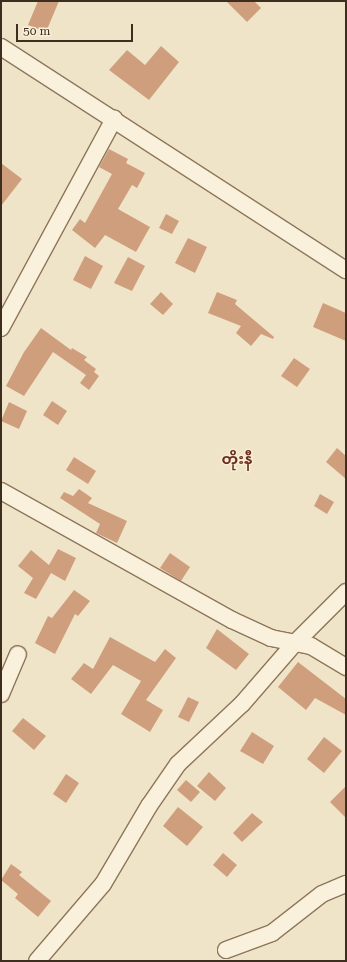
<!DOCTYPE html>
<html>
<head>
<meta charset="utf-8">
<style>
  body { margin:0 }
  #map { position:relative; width:347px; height:962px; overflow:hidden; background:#f0e4c8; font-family:"Roboto Serif","Noto Sans Myanmar",serif }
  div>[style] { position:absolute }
  .building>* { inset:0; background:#cf9f7d }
  .roads { filter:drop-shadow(1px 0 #8d765c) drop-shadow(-1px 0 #8d765c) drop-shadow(0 1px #8d765c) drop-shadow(0 -1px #8d765c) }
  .minor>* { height:16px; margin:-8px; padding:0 8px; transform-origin:8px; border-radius:8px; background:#faf1dc }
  span { translate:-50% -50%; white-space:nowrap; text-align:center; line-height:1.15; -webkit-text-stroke:3px #f7eed8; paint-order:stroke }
  .quarter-label { font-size:15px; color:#6b2e1e; font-weight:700 }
  .frame { position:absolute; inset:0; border:2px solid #3d2e20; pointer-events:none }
  .scale { position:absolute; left:16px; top:24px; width:117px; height:18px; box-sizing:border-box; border:2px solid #3d2e20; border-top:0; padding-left:5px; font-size:12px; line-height:14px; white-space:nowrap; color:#3d2e20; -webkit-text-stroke:3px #f7eed8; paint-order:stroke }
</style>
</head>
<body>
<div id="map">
  <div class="building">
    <i style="clip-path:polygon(38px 1px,59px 1px,46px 32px,28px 25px)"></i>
    <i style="clip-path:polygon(226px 1px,254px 1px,261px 8px,247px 22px)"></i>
    <i style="clip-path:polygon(161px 46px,179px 62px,149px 100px,109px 70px,127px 50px,145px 65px)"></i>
    <i style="clip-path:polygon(109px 149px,128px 159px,126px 163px,145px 173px,137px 188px,132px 185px,118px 209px,150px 227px,136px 252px,105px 235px,95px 248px,72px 230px,80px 219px,85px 223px,112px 174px,99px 167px)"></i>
    <i style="clip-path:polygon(1px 163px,22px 179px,1px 206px)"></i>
    <i style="clip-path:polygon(166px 214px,179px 221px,172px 234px,159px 228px)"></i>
    <i style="clip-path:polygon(188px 238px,207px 247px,195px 273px,175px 263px)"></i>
    <i style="clip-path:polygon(85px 256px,103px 266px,91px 289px,73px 280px)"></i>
    <i style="clip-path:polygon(128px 257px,145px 266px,132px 291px,114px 283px)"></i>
    <i style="clip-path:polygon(161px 292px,173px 304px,163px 315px,150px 304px)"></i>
    <i style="clip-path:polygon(217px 292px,237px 300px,235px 304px,274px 337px,273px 339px,261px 334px,251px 346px,236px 333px,241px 326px,208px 313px)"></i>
    <i style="clip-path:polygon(323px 303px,346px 313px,346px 341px,313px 327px)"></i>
    <i style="clip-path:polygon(41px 328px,71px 350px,72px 348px,87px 357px,84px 360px,96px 369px,94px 372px,99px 376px,89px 390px,80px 383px,86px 375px,53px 352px,24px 396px,6px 386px,24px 352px)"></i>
    <i style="clip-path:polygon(294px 358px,310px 369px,297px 387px,281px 376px)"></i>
    <i style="clip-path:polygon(52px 401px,67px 411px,58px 425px,43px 415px)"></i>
    <i style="clip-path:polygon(9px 402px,27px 411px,19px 429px,1px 421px)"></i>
    <i style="clip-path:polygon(337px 448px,346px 456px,346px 479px,326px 462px)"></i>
    <i style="clip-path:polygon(74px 457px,96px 471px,88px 484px,66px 470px)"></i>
    <i style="clip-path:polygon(79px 489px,92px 498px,88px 503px,127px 521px,117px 543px,96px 533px,100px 524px,60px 498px,64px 492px,73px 496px)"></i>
    <i style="clip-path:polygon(320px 494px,334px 502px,327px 514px,314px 506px)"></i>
    <i style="clip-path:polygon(58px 549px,76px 558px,65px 581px,51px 573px,36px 599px,24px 593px,33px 578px,18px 566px,31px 550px,49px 565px)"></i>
    <i style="clip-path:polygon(170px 553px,190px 567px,181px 581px,160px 568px)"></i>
    <i style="clip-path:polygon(74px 590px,90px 601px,78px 616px,75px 614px,55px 654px,35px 643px,48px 616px,52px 618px)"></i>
    <i style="clip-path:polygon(217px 629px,249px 654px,236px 670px,206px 648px)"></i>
    <i style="clip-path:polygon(110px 637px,155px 662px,165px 649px,176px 658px,146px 700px,163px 710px,150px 732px,121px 714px,141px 681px,113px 665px,91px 694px,71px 679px,84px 663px,93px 669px)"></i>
    <i style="clip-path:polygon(298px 662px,346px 699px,346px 715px,315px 698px,306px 710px,278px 687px)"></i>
    <i style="clip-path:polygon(188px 697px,199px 702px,189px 722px,178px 717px)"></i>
    <i style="clip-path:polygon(23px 718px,46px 736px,34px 750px,12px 731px)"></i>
    <i style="clip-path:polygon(252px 732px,274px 746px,263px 764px,240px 751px)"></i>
    <i style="clip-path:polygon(324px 737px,342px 751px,324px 773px,307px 759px)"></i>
    <i style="clip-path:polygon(209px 772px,226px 788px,215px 801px,197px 786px)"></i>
    <i style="clip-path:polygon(66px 774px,79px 783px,66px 803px,53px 794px)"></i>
    <i style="clip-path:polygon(186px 780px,200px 792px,191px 802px,177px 790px)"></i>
    <i style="clip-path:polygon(346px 786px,346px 818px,330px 802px)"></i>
    <i style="clip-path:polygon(178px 807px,203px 827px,187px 846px,163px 826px)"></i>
    <i style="clip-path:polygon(252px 813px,263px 822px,242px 842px,233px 833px)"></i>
    <i style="clip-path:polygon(223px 853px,237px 865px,227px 877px,213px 865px)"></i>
    <i style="clip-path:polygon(11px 864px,22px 872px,19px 875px,51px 901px,38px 917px,15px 898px,18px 894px,1px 880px)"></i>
  </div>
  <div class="roads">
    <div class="minor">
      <i style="left:1px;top:47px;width:411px;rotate:32.9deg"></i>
      <i style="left:1px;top:328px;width:238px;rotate:-61.6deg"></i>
      <i style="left:1px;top:491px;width:265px;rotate:29.2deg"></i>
      <i style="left:232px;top:620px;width:43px;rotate:24.8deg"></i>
      <i style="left:271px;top:638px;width:41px;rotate:11.3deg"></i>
      <i style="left:311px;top:646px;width:41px;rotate:31deg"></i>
      <i style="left:1px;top:694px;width:43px;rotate:-67deg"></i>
      <i style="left:226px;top:950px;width:49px;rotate:-20.3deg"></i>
      <i style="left:272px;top:933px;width:63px;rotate:-38deg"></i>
      <i style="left:322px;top:894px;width:26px;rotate:-23deg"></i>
      <i style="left:37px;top:961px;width:101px;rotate:-49.4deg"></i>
      <i style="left:103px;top:884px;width:91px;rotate:-59.5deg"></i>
      <i style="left:149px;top:806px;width:51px;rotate:-55.4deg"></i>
      <i style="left:178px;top:764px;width:88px;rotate:-43.2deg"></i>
      <i style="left:242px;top:704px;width:81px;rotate:-49deg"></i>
      <i style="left:295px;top:643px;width:72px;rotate:-45deg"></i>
    </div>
  </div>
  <div class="quarter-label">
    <span style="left:237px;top:460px">တိုးနီ</span>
  </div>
  <div class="frame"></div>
  <div class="scale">50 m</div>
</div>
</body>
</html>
